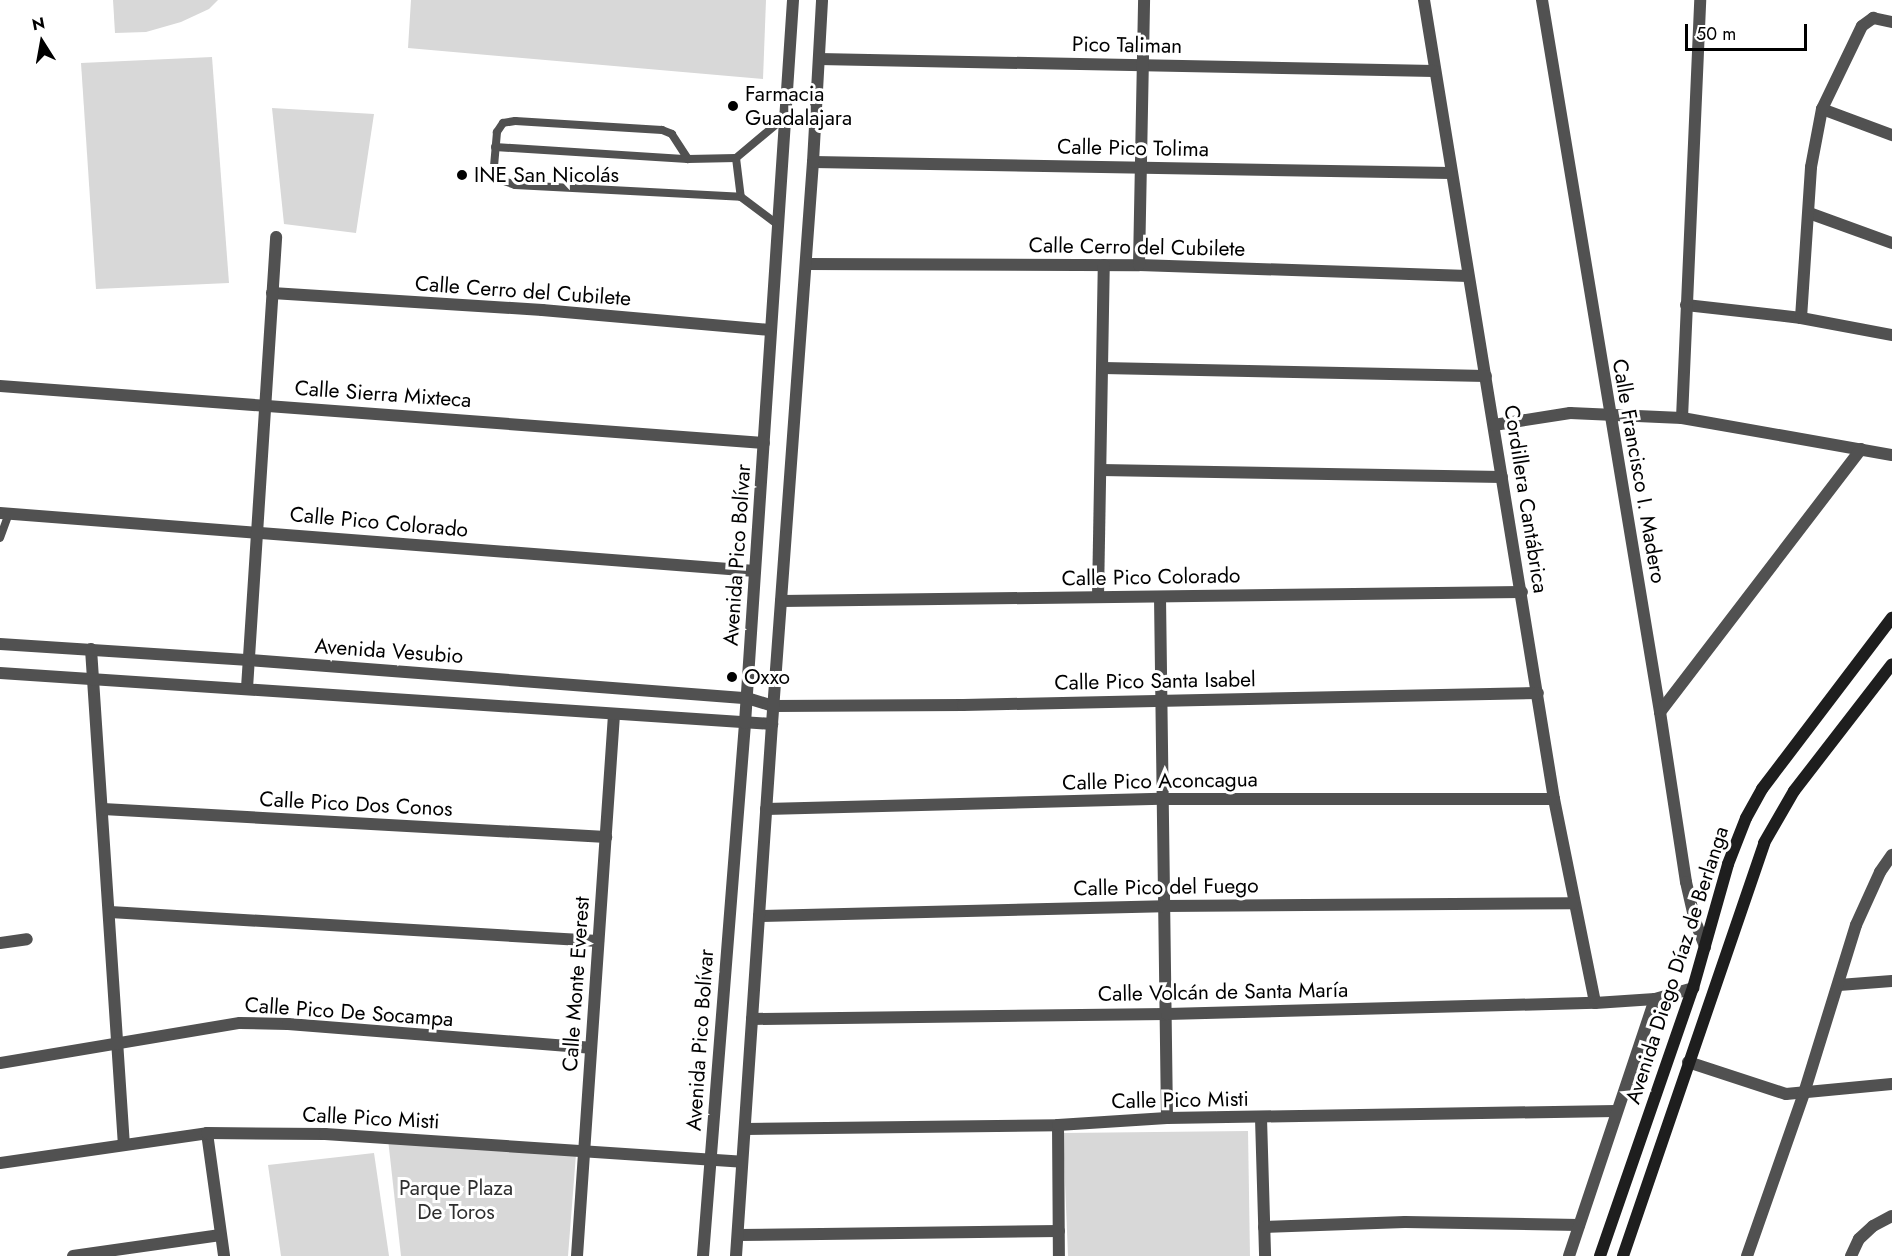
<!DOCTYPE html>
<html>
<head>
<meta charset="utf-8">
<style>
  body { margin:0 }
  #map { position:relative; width:1892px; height:1256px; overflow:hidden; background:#fff; font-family:Jost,sans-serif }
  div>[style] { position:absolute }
  .green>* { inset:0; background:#d8d8d8 }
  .service>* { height:8px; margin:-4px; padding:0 4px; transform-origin:4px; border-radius:4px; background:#515151 }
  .minor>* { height:12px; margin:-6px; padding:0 6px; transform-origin:6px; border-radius:6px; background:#515151 }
  .tertiary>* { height:12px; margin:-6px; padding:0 6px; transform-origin:6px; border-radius:6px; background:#515151 }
  .secondary>* { height:12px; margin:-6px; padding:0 6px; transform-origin:6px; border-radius:6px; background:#1e1e1e }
  .dots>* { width:16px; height:16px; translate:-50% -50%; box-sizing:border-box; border:3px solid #fff; border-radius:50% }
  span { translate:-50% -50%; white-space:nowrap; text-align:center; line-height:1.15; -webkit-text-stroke:6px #fff; paint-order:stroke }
  .street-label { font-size:21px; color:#000 }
  .poi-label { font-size:21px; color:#000 }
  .left { translate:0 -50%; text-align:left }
  .park-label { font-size:21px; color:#2f2f2f }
  .north { position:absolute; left:12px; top:12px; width:60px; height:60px; -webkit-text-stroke:4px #fff; paint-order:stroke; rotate:349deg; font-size:16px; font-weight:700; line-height:24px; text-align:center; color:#000 }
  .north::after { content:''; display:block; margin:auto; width:21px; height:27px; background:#000; clip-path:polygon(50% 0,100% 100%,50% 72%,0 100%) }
  .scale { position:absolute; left:1685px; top:24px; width:122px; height:27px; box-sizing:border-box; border:3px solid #000; border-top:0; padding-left:8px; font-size:18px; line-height:21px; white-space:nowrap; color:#000; -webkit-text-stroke:4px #fff; paint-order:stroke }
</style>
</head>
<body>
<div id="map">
  <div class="green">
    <i style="clip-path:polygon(113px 0,218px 0,209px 9px,181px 22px,146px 32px,115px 33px)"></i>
    <i style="clip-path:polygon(411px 0,766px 0,763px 79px,408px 48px)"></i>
    <i style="clip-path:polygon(212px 57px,229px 283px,96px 289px,81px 63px)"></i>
    <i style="clip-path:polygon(272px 108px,374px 114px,356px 233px,284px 224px)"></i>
    <i style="clip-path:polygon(1248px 1131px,1250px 1256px,1068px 1256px,1063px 1133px)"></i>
    <i style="clip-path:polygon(388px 1139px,576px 1154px,568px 1256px,401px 1256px)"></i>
    <i style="clip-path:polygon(374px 1153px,389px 1256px,281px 1256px,268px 1165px)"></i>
  </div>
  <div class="service">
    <i style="left:495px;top:147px;width:193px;rotate:3.6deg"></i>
    <i style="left:688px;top:159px;width:48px;rotate:-1.2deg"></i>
    <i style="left:736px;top:158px;width:64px;rotate:-39.9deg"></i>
    <i style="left:736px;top:158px;width:39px;rotate:83deg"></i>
    <i style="left:688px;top:159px;width:30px;rotate:-123deg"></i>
    <i style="left:672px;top:134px;width:11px;rotate:-158deg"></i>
    <i style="left:662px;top:130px;width:147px;rotate:-176.5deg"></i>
    <i style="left:515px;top:121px;width:12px;rotate:171deg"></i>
    <i style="left:503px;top:123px;width:11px;rotate:124deg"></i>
    <i style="left:497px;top:132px;width:38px;rotate:95deg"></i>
    <i style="left:494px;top:170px;width:10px;rotate:66deg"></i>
    <i style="left:498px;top:179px;width:18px;rotate:19deg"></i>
    <i style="left:515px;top:185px;width:226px;rotate:3deg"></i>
    <i style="left:741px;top:197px;width:45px;rotate:36.9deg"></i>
    <i style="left:0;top:538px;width:27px;rotate:-70deg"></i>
  </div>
  <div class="minor">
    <i style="left:1424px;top:0;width:810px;rotate:80.76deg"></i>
    <i style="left:1554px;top:799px;width:208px;rotate:78.6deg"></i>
    <i style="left:1542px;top:0;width:722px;rotate:80.59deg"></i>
    <i style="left:1660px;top:712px;width:172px;rotate:81.3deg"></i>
    <i style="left:1686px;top:882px;width:37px;rotate:77deg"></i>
    <i style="left:1694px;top:918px;width:31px;rotate:69deg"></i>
    <i style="left:819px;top:59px;width:615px;rotate:1.12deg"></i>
    <i style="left:1822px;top:109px;width:75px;rotate:20.4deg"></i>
    <i style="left:813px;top:162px;width:638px;rotate:0.99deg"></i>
    <i style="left:1809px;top:213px;width:88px;rotate:19.9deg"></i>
    <i style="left:806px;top:264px;width:333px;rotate:0.2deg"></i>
    <i style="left:1139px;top:265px;width:329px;rotate:1.9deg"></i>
    <i style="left:1139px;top:265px;width:265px;rotate:-88.9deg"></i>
    <i style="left:272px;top:293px;width:271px;rotate:3.6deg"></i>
    <i style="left:542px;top:310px;width:229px;rotate:5deg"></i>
    <i style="left:1686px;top:305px;width:116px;rotate:6.4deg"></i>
    <i style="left:1801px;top:318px;width:93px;rotate:10.6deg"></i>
    <i style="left:1801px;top:318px;width:151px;rotate:-86.2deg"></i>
    <i style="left:1811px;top:167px;width:59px;rotate:-79.3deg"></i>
    <i style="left:1822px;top:109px;width:92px;rotate:-64.3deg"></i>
    <i style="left:1862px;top:26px;width:14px;rotate:-36deg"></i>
    <i style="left:1873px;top:18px;width:19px;rotate:12deg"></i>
    <i style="left:1103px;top:368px;width:383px;rotate:1.2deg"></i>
    <i style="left:0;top:386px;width:766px;rotate:4.27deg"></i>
    <i style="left:1682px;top:418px;width:418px;rotate:-87.5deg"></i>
    <i style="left:1494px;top:425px;width:77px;rotate:-9deg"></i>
    <i style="left:1570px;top:413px;width:112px;rotate:2.6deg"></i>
    <i style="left:1682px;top:418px;width:213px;rotate:10deg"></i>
    <i style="left:1101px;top:470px;width:401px;rotate:1deg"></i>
    <i style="left:0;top:513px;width:757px;rotate:4.39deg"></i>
    <i style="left:1098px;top:597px;width:332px;rotate:-89deg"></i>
    <i style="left:1160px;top:597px;width:521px;rotate:89.23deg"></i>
    <i style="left:781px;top:601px;width:741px;rotate:-0.7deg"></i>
    <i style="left:91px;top:649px;width:495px;rotate:86.2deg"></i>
    <i style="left:247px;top:688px;width:452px;rotate:-86.3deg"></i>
    <i style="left:773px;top:706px;width:190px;rotate:-0.3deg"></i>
    <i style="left:963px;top:705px;width:575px;rotate:-1.2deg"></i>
    <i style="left:1660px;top:712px;width:331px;rotate:-52.6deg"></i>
    <i style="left:103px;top:809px;width:504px;rotate:3.19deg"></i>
    <i style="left:766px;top:809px;width:395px;rotate:-1.5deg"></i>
    <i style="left:1161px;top:799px;width:393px"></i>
    <i style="left:110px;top:912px;width:489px;rotate:3.4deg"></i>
    <i style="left:759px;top:916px;width:404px;rotate:-1.4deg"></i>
    <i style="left:1163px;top:906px;width:410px;rotate:-0.4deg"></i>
    <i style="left:0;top:943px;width:27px;rotate:-8deg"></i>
    <i style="left:1839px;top:985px;width:53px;rotate:-4.3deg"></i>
    <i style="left:752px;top:1019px;width:415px;rotate:-0.7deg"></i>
    <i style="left:1167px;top:1014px;width:428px;rotate:-1.5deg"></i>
    <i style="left:1595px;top:1003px;width:60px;rotate:-3.8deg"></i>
    <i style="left:1655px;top:999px;width:40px;rotate:-16deg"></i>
    <i style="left:1688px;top:1062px;width:103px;rotate:18.1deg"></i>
    <i style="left:1786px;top:1094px;width:106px;rotate:-5.4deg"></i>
    <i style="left:0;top:1063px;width:243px;rotate:-9.5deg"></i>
    <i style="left:240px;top:1023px;width:48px;rotate:1.2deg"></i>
    <i style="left:288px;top:1024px;width:303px;rotate:4.5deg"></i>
    <i style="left:1261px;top:1118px;width:138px;rotate:88.3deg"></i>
    <i style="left:1058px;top:1125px;width:131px;rotate:89.6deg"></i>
    <i style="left:745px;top:1129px;width:313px;rotate:-0.7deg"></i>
    <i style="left:1058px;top:1125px;width:109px;rotate:-3.7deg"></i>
    <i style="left:1167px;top:1118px;width:449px;rotate:-0.9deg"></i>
    <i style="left:207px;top:1133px;width:124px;rotate:82.1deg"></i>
    <i style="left:0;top:1163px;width:209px;rotate:-8.2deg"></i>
    <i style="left:207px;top:1133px;width:118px;rotate:0.5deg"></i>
    <i style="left:325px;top:1134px;width:418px;rotate:3.8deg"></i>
    <i style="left:1264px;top:1227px;width:141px;rotate:-2deg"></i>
    <i style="left:1405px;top:1222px;width:174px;rotate:1deg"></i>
    <i style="left:738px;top:1235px;width:321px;rotate:-0.7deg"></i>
    <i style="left:73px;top:1256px;width:149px;rotate:-8.1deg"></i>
    <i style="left:577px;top:1256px;width:542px;rotate:-86.09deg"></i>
    <i style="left:1569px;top:1256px;width:271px;rotate:-71.5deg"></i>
    <i style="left:1747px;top:1256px;width:173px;rotate:-70.7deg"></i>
    <i style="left:1804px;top:1093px;width:176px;rotate:-72.8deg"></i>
    <i style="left:1856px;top:925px;width:58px;rotate:-65.6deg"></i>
    <i style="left:1880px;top:872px;width:21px;rotate:-55deg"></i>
    <i style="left:1851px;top:1256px;width:19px;rotate:-65deg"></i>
    <i style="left:1859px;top:1239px;width:19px;rotate:-43deg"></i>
    <i style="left:1873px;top:1226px;width:21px;rotate:-28deg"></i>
  </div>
  <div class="tertiary">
    <i style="left:0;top:644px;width:250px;rotate:3.7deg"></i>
    <i style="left:249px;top:660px;width:499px;rotate:4.4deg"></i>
    <i style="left:747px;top:698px;width:27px;rotate:17deg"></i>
    <i style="left:0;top:673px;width:774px;rotate:3.78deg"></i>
    <i style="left:703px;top:1256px;width:535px;rotate:-85.49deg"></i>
    <i style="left:745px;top:723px;width:725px;rotate:-86.2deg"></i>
    <i style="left:736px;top:1256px;width:533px;rotate:-86.13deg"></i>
    <i style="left:772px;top:724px;width:563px;rotate:-85.83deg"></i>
    <i style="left:813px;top:162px;width:162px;rotate:-86.8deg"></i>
  </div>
  <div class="secondary">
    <i style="left:1600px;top:1256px;width:284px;rotate:-70.9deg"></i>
    <i style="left:1693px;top:988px;width:129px;rotate:-74.2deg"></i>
    <i style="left:1728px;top:864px;width:49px;rotate:-68.6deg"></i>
    <i style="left:1746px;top:818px;width:33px;rotate:-61deg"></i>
    <i style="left:1762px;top:789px;width:215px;rotate:-52.8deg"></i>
    <i style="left:1623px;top:1256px;width:436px;rotate:-71.1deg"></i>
    <i style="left:1764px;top:843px;width:60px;rotate:-60deg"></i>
    <i style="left:1794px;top:791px;width:160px;rotate:-52.3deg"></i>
  </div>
  <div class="dots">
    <i style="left:733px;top:106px;background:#000"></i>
    <i style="left:462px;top:175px;background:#000"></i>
    <i style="left:732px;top:677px;background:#000"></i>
  </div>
  <div class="street-label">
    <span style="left:1127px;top:45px;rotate:1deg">Pico Taliman</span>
    <span style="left:1133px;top:148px;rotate:1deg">Calle Pico Tolima</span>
    <span style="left:1137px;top:247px;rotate:1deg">Calle Cerro del Cubilete</span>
    <span style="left:523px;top:291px;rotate:4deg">Calle Cerro del Cubilete</span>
    <span style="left:383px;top:394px;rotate:4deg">Calle Sierra Mixteca</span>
    <span style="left:1639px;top:471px;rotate:80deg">Calle Francisco I. Madero</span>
    <span style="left:1526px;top:499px;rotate:81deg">Cordillera Cantábrica</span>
    <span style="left:379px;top:522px;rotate:5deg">Calle Pico Colorado</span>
    <span style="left:737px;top:555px;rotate:-86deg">Avenida Pico Bolívar</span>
    <span style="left:1151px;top:577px;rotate:-1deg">Calle Pico Colorado</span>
    <span style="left:389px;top:651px;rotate:4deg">Avenida Vesubio</span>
    <span style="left:1155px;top:681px;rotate:-1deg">Calle Pico Santa Isabel</span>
    <span style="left:1160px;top:781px;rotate:-1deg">Calle Pico Aconcagua</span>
    <span style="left:356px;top:804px;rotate:3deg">Calle Pico Dos Conos</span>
    <span style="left:1166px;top:887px;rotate:-1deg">Calle Pico del Fuego</span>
    <span style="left:1677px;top:965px;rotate:-72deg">Avenida Diego Díaz de Berlanga</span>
    <span style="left:576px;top:984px;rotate:-86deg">Calle Monte Everest</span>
    <span style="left:1223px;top:992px;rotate:-1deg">Calle Volcán de Santa María</span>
    <span style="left:349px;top:1012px;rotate:4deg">Calle Pico De Socampa</span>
    <span style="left:700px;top:1040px;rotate:-86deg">Avenida Pico Bolívar</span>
    <span style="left:1180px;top:1100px;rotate:-1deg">Calle Pico Misti</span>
    <span style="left:371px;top:1118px;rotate:3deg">Calle Pico Misti</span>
  </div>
  <div class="poi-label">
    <span class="left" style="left:745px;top:106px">Farmacia<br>Guadalajara</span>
    <span class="left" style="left:474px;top:175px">INE San Nicolás</span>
    <span class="left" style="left:744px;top:677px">Oxxo</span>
  </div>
  <div class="park-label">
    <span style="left:456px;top:1200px">Parque Plaza<br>De Toros</span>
  </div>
  <div class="north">N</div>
  <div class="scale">50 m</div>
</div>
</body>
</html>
